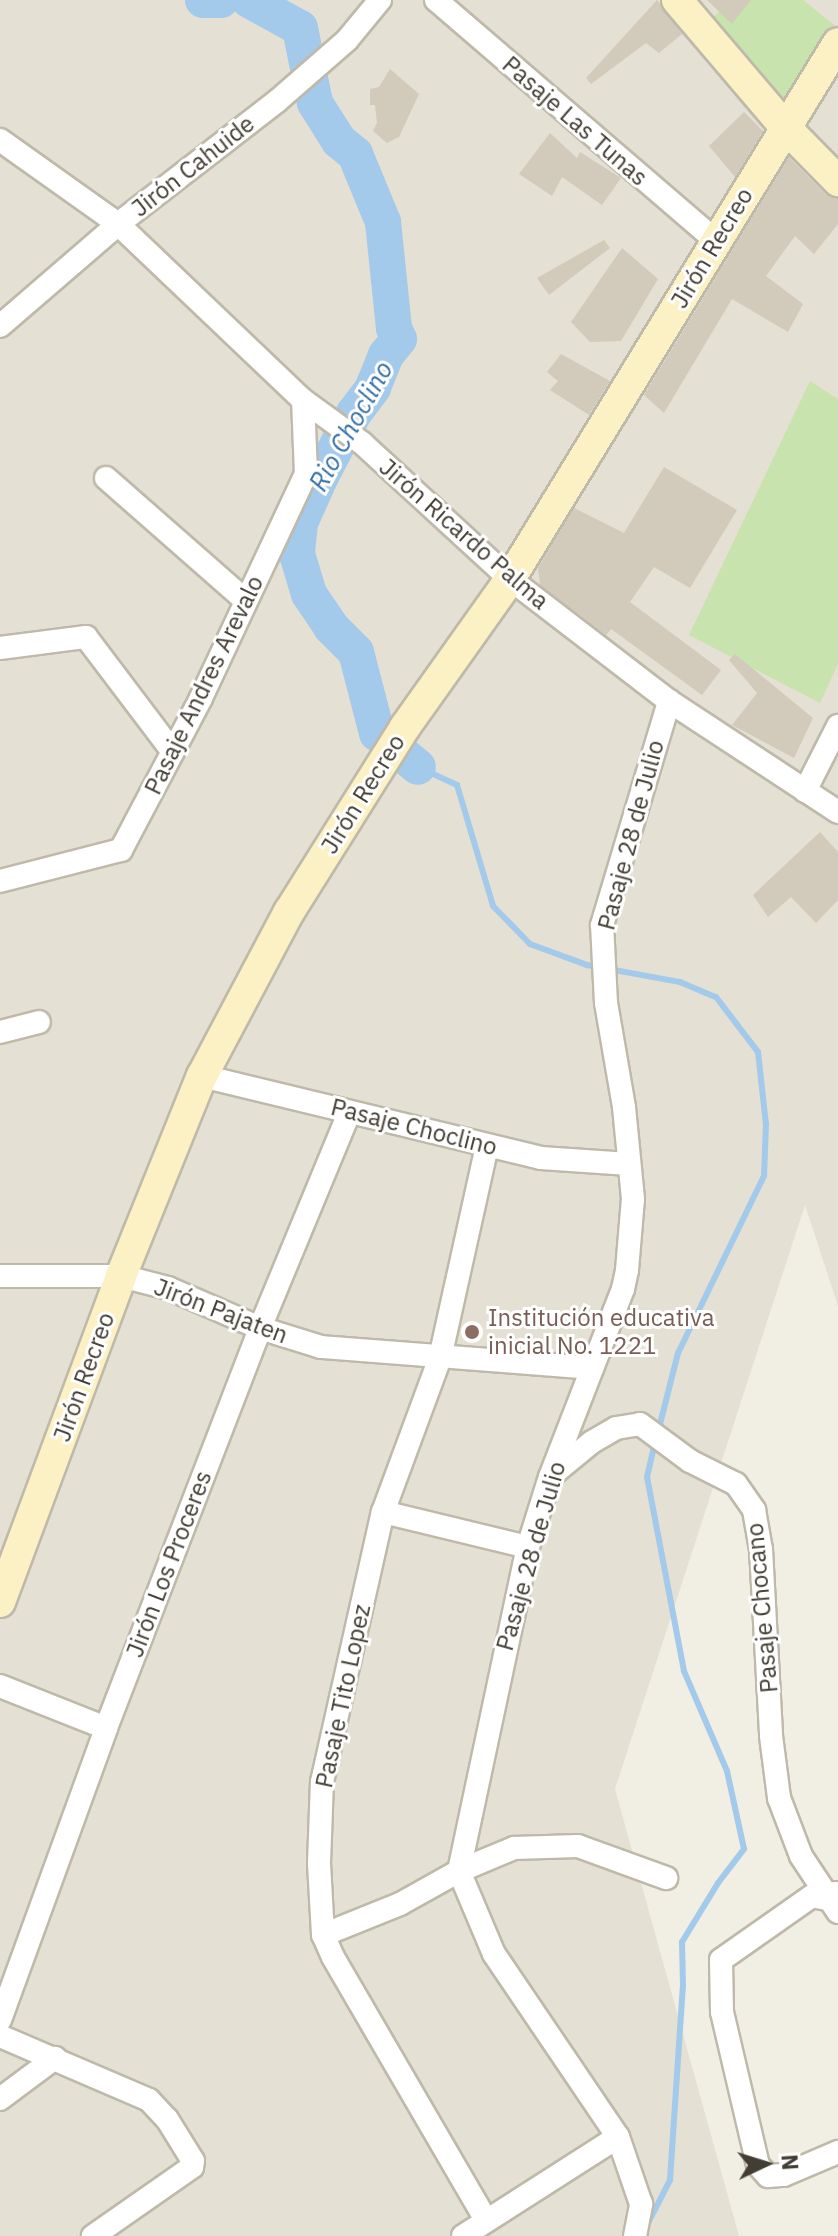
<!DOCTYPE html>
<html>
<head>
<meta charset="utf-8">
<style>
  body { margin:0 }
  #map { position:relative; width:838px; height:2236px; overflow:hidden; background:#f1eee4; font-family:"IBM Plex Sans",sans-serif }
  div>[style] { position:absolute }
  .residential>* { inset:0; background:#e4e0d3 }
  .green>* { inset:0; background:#c9e3af }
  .stream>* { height:6px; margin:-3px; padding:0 3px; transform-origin:3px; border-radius:3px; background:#a3c9eb }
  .river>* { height:36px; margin:-18px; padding:0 18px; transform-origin:18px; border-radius:18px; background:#a3c9eb }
  .building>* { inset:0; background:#d2caba }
  .roads { filter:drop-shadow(2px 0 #bfb9aa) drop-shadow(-2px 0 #bfb9aa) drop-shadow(0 2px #bfb9aa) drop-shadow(0 -2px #bfb9aa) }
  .street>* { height:22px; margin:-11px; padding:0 11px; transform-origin:11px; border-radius:11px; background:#fff }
  .secondary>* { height:30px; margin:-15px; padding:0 15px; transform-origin:15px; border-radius:15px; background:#fbf1c4 }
  .dots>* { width:22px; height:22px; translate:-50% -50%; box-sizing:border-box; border:4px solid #fff; border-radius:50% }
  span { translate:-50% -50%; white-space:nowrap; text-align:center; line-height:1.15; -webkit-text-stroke:6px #fff; paint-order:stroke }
  .street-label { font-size:24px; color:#433e34 }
  .education-label { font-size:24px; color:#785e54 }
  .left { translate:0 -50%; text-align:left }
  .water-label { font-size:26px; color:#3570a7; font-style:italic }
  .north { position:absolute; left:726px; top:2124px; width:80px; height:80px; -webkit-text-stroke:6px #fff; paint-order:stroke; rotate:86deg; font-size:22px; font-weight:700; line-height:32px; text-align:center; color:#433e34 }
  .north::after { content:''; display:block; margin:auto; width:28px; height:36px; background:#433e34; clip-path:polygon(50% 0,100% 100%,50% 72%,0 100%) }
</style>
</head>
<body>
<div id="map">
  <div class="residential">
    <i style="clip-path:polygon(0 0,838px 0,838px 1306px,805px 1205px,615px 1789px,739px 2236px,0 2236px)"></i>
  </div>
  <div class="green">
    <i style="clip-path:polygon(730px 0,803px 0,838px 28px,838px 35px,789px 119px,706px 25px)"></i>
    <i style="clip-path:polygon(810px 381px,838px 399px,838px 664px,820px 703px,689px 635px)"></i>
  </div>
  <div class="stream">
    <i style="left:418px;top:767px;width:43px;rotate:24.8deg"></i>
    <i style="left:457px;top:785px;width:126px;rotate:73.4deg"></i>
    <i style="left:493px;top:906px;width:53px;rotate:45.8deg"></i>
    <i style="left:530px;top:944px;width:61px;rotate:20.2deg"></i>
    <i style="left:587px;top:965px;width:95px;rotate:10.4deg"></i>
    <i style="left:680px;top:982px;width:39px;rotate:23deg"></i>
    <i style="left:716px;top:997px;width:69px;rotate:52.6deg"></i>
    <i style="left:758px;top:1052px;width:72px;rotate:83.7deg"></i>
    <i style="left:766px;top:1124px;width:52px;rotate:92.2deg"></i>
    <i style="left:764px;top:1176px;width:197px;rotate:115.9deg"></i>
    <i style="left:678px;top:1353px;width:81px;rotate:104.2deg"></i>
    <i style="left:646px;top:2227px;width:53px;rotate:-62.9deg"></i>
    <i style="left:670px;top:2180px;width:194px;rotate:-86.2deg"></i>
    <i style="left:683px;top:1986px;width:44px;rotate:-91.3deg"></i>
    <i style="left:682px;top:1942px;width:69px;rotate:-58.6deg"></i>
    <i style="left:718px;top:1883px;width:43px;rotate:-52.6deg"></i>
    <i style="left:744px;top:1849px;width:80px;rotate:-102.3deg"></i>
    <i style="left:727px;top:1771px;width:109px;rotate:-113.3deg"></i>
    <i style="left:684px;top:1671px;width:197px;rotate:-100.8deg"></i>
    <i style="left:647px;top:1477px;width:35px;rotate:-77deg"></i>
  </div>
  <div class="river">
    <i style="left:203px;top:0;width:18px"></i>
    <i style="left:249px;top:0;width:58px;rotate:28.8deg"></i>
    <i style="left:300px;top:28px;width:76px;rotate:78.7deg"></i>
    <i style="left:315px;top:103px;width:45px;rotate:57.7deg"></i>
    <i style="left:339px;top:141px;width:21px;rotate:39deg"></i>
    <i style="left:355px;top:154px;width:74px;rotate:67.6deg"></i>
    <i style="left:383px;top:222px;width:107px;rotate:84.1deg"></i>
    <i style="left:394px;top:328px;width:12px;rotate:66deg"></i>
    <i style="left:399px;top:339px;width:21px;rotate:129deg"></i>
    <i style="left:386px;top:355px;width:35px;rotate:112deg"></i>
    <i style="left:373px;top:388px;width:31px;rotate:127deg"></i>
    <i style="left:354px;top:413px;width:73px;rotate:117.6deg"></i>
    <i style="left:320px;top:478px;width:49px;rotate:114deg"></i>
    <i style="left:300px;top:523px;width:31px;rotate:96deg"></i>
    <i style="left:297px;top:554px;width:42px;rotate:73.3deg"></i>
    <i style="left:309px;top:594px;width:40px;rotate:56deg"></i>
    <i style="left:331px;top:627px;width:35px;rotate:45deg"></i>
    <i style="left:356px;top:652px;width:84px;rotate:75.5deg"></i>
    <i style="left:377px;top:733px;width:53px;rotate:39.7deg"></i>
  </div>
  <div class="building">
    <i style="clip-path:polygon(657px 0,682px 34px,659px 53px,646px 43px,591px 84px,586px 78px)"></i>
    <i style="clip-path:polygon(707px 0,751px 0,732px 24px)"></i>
    <i style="clip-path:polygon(390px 69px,419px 94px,399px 137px,387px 143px,373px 131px,377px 123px,375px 105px,370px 105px,370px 89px,379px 87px)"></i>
    <i style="clip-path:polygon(744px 112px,763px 131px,735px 177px,709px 146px)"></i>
    <i style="clip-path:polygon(550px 133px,577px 158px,580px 152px,621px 178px,602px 205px,562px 177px,552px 196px,519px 174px)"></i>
    <i style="clip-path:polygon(789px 157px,825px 194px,838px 198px,838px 224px,814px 254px,795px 236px,766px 276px,803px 304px,788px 332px,732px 299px,664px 413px,644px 395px)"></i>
    <i style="clip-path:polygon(604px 240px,610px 248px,549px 295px,537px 278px)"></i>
    <i style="clip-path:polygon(622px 248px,658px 279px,621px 341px,590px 342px,571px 322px)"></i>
    <i style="clip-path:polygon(561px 354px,610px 381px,589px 415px,550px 390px,558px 381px,547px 372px)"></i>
    <i style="clip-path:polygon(664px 467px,737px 510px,690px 588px,654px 567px,630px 602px,721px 670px,702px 695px,611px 629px,606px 635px,540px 585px,538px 568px,574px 508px,624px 533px)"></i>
    <i style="clip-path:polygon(735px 654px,813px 718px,794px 758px,732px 725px,757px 693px,729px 660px)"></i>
    <i style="clip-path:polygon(820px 832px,838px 852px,838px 900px,816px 923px,791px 897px,768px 917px,753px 895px)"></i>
  </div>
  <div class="roads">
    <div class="street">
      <i style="left:436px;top:0;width:369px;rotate:40.7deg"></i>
      <i style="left:0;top:140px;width:145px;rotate:35.4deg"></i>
      <i style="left:118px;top:224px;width:255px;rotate:43.6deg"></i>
      <i style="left:303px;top:400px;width:73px;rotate:36.1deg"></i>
      <i style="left:362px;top:443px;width:201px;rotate:42.6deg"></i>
      <i style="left:510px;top:579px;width:200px;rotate:37.5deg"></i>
      <i style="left:669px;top:701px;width:202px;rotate:33.3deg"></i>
      <i style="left:0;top:326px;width:156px;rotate:-40.8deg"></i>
      <i style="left:118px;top:224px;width:200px;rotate:-37.7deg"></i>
      <i style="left:276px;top:102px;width:94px;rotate:-41.1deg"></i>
      <i style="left:347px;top:40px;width:52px;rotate:-50.5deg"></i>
      <i style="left:106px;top:478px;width:185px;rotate:41.3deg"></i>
      <i style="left:0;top:648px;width:87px;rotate:-7.3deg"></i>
      <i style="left:86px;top:637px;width:144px;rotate:52.9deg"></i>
      <i style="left:805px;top:791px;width:73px;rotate:-63.1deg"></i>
      <i style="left:0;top:881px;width:125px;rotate:-14.4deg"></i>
      <i style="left:121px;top:850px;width:170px;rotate:-62.2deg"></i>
      <i style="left:200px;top:700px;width:250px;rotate:-64.9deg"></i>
      <i style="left:306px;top:474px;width:74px;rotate:-92.3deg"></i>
      <i style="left:0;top:1032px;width:40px;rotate:-14.4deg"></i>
      <i style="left:202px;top:1076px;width:349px;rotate:13.6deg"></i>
      <i style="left:541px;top:1158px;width:88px;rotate:3.9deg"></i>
      <i style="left:0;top:1276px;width:121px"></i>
      <i style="left:121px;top:1276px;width:49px;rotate:14.3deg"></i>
      <i style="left:168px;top:1288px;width:100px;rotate:23.5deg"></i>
      <i style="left:260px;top:1328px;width:64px;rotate:17.3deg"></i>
      <i style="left:321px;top:1347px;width:272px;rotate:4.4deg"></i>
      <i style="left:553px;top:1474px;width:50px;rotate:-39.4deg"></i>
      <i style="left:592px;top:1442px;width:28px;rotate:-30deg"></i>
      <i style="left:616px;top:1428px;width:24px;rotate:-9deg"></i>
      <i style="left:640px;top:1424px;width:62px;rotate:36.5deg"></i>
      <i style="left:690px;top:1461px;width:51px;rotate:26.6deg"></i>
      <i style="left:736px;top:1484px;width:32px;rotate:55deg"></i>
      <i style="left:754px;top:1510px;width:40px;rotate:80deg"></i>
      <i style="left:761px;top:1549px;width:187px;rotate:86.9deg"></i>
      <i style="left:771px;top:1736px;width:63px;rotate:82.6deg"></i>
      <i style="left:779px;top:1798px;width:62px;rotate:69.2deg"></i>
      <i style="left:801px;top:1856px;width:67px;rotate:56.5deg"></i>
      <i style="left:383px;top:1512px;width:149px;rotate:13.6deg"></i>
      <i style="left:0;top:1686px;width:114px;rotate:21.6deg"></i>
      <i style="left:835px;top:1893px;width:10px;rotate:143deg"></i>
      <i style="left:827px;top:1899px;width:15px;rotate:-169deg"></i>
      <i style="left:812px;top:1896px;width:111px;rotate:144.9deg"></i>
      <i style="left:721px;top:1960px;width:52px;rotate:88.9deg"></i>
      <i style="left:722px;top:2012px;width:157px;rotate:76.8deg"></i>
      <i style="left:758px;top:2165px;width:15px;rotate:48deg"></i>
      <i style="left:768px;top:2176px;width:16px;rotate:-4deg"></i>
      <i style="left:784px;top:2175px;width:59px;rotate:-23.1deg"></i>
      <i style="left:323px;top:1935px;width:83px;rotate:-21.9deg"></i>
      <i style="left:400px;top:1904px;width:68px;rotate:-29.2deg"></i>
      <i style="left:459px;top:1871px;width:60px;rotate:-22.7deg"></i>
      <i style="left:514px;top:1848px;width:64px;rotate:-1.8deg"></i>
      <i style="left:578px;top:1846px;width:94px;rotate:20deg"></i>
      <i style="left:0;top:2020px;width:311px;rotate:-70deg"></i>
      <i style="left:106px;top:1728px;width:429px;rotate:-68.9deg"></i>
      <i style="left:260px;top:1328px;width:233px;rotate:-67.5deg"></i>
      <i style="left:0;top:2036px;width:162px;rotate:23.2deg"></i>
      <i style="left:149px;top:2100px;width:26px;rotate:47deg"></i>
      <i style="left:167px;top:2119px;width:49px;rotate:58.2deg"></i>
      <i style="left:193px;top:2161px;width:6px;rotate:99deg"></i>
      <i style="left:192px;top:2167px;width:121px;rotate:145.1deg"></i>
      <i style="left:0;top:2099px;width:69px;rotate:-36.7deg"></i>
      <i style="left:486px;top:2220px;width:304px;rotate:-120.2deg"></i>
      <i style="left:333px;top:1957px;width:24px;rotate:-114deg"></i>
      <i style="left:323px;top:1935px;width:72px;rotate:-93.2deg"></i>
      <i style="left:319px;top:1863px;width:81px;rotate:-87.9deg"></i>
      <i style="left:322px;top:1782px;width:277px;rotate:-77.3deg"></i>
      <i style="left:383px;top:1512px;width:164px;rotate:-69.7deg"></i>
      <i style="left:440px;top:1358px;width:217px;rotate:-77.5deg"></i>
      <i style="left:463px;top:2236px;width:184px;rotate:-32.6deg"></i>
      <i style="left:635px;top:2236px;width:33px;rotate:-79deg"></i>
      <i style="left:641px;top:2204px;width:71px;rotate:-108.9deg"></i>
      <i style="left:618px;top:2137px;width:221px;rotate:-124.1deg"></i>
      <i style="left:494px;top:1954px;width:90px;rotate:-112.9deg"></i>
      <i style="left:459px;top:1871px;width:331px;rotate:-78deg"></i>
      <i style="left:528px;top:1547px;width:73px;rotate:-72.6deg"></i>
      <i style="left:550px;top:1477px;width:202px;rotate:-68.8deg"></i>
      <i style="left:623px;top:1289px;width:19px;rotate:-78deg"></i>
      <i style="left:627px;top:1270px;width:71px;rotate:-85.2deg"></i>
      <i style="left:633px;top:1199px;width:92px;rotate:-95.6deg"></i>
      <i style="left:624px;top:1107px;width:106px;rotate:-99.8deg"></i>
      <i style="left:606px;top:1003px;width:78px;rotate:-92.9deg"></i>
      <i style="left:602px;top:925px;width:234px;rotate:-73.3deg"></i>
    </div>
    <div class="secondary">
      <i style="left:677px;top:0;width:167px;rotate:49.6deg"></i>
      <i style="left:785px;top:127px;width:76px;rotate:45.5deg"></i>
      <i style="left:0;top:1602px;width:348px;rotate:-69.6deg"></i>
      <i style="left:121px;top:1276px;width:216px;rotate:-68deg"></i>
      <i style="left:202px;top:1076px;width:186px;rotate:-62.1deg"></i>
      <i style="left:289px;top:912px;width:218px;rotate:-57.9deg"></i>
      <i style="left:405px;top:727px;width:181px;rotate:-54.6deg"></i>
      <i style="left:510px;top:579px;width:628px;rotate:-58.54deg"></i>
    </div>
  </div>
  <div class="dots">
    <i style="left:472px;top:1332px;background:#8d6e63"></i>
  </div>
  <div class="street-label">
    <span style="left:575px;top:121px;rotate:41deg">Pasaje Las Tunas</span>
    <span style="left:193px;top:166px;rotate:-38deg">Jirón Cahuide</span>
    <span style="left:712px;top:248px;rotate:-59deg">Jirón Recreo</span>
    <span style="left:464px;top:534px;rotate:41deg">Jirón Ricardo Palma</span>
    <span style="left:204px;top:685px;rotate:-64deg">Pasaje Andres Arevalo</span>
    <span style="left:363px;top:794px;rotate:-58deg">Jirón Recreo</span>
    <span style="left:631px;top:835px;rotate:-75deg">Pasaje 28 de Julio</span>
    <span style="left:414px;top:1127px;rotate:14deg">Pasaje Choclino</span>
    <span style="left:221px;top:1311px;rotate:21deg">Jirón Pajaten</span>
    <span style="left:84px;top:1377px;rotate:-70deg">Jirón Recreo</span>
    <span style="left:531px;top:1556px;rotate:-74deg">Pasaje 28 de Julio</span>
    <span style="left:169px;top:1564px;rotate:-69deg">Jirón Los Proceres</span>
    <span style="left:762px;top:1608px;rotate:-95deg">Pasaje Chocano</span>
    <span style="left:343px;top:1696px;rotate:-78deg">Pasaje Tito Lopez</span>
  </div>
  <div class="education-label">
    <span class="left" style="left:488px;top:1332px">Institución educativa<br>inicial No. 1221</span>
  </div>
  <div class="water-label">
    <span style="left:351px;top:426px;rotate:-61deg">Rio Choclino</span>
  </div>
  <div class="north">N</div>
</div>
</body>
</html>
